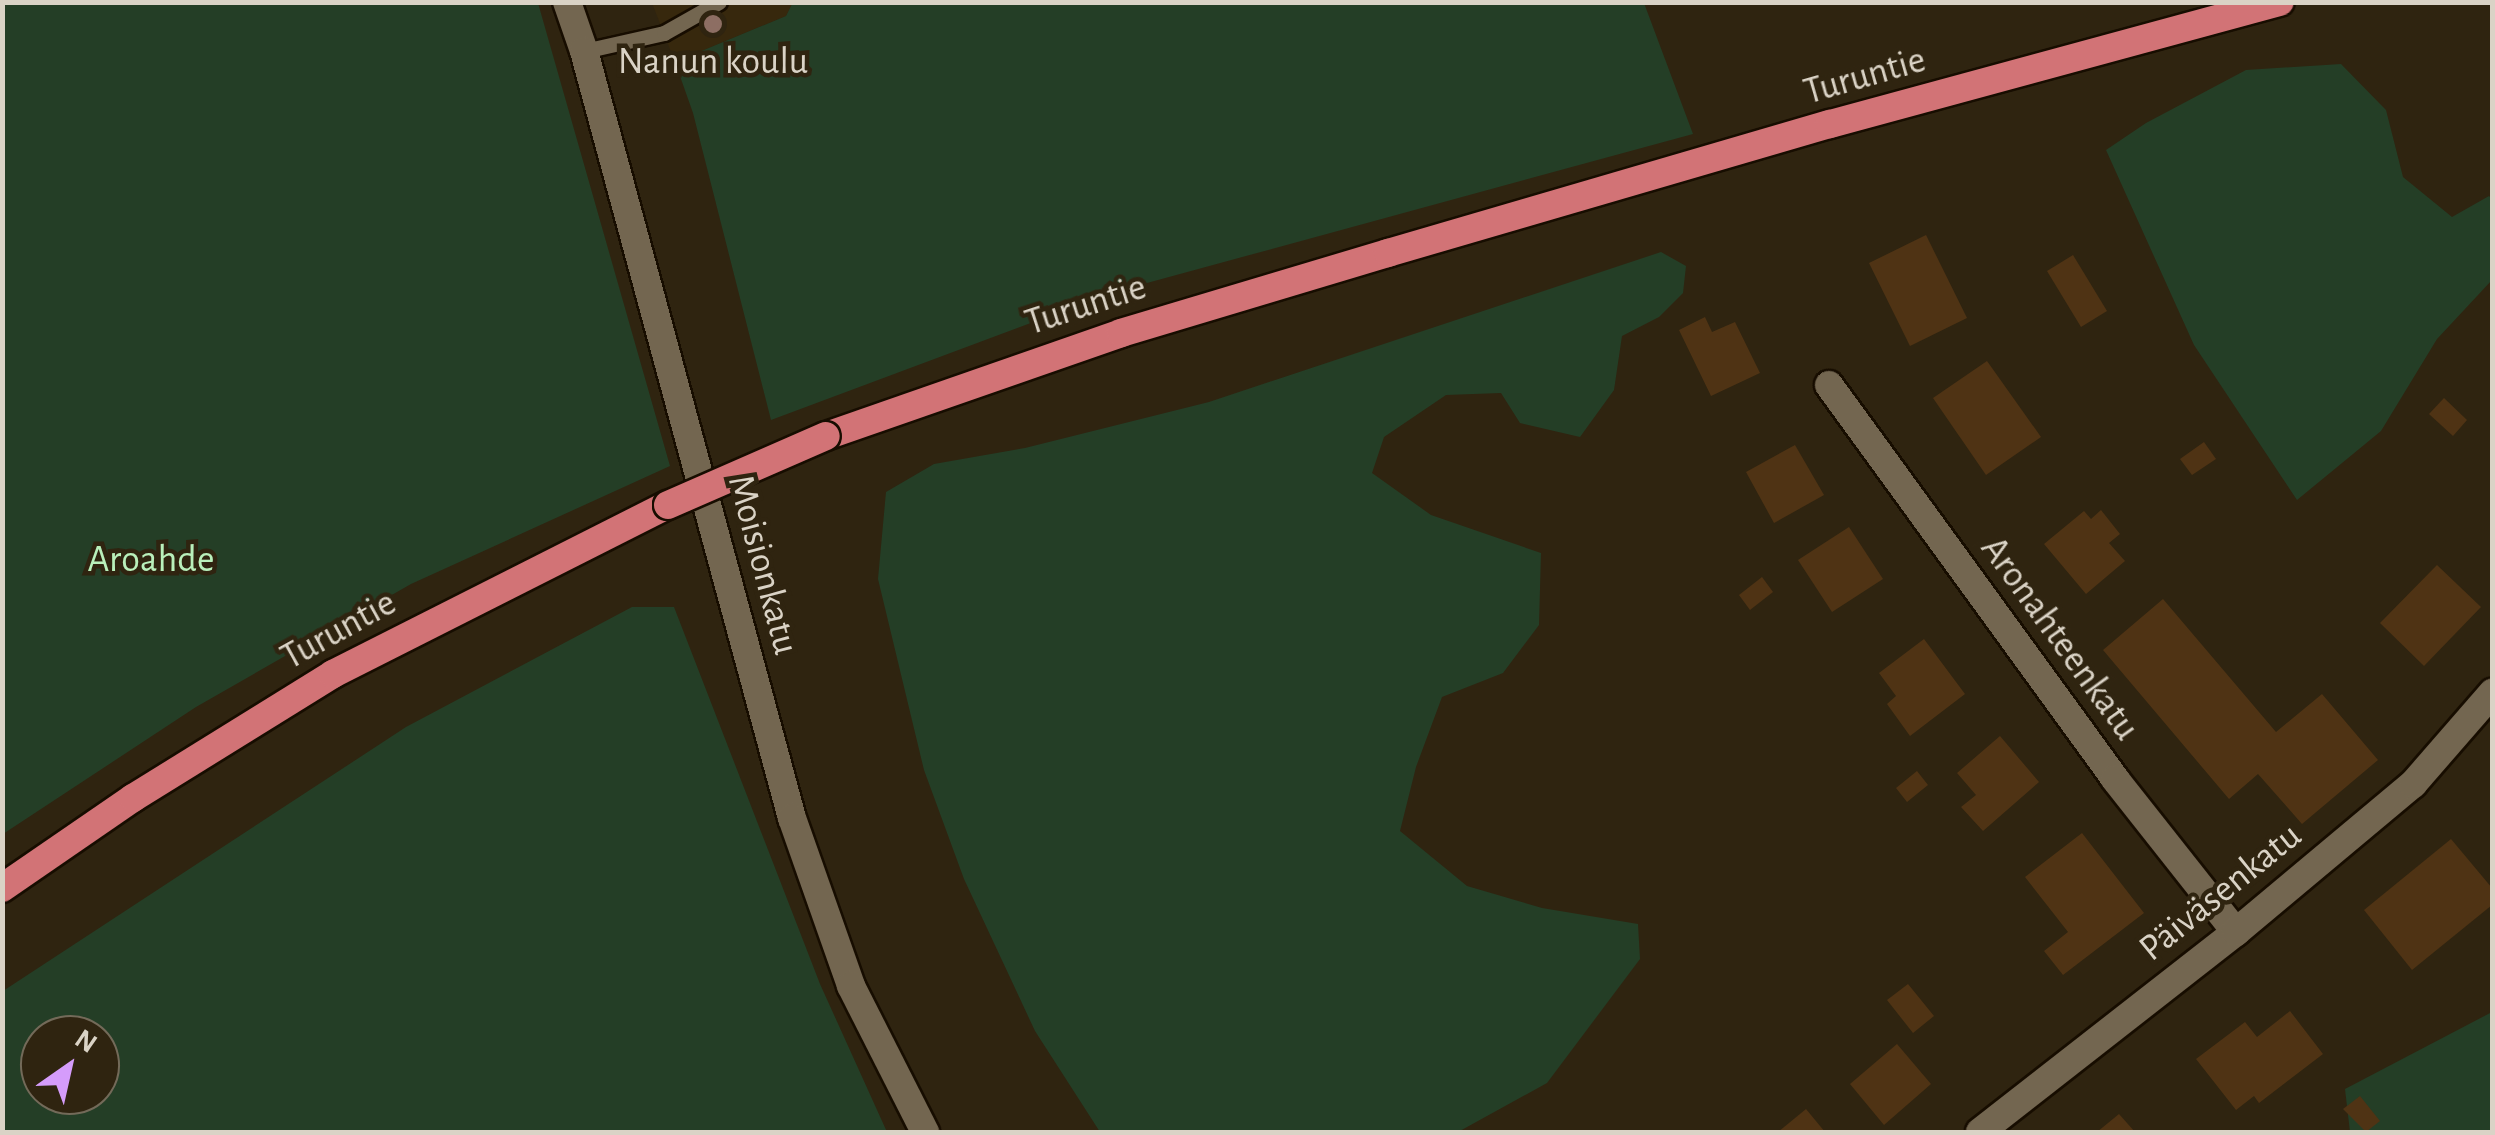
<!DOCTYPE html>
<html>
<head>
<meta charset="utf-8">
<style>
  body { margin:0 }
  #map { position:relative; width:2495px; height:1135px; overflow:hidden; background:#2f2410; font-family:"Alegreya Sans",sans-serif }
  div>[style] { position:absolute }
  .built>* { inset:0; background:#37280d }
  .green>* { inset:0; background:#243e26 }
  .building>* { inset:0; background:#4f3314 }
  .roads { filter:drop-shadow(2px 0 #170d00) drop-shadow(-2px 0 #170d00) drop-shadow(0 2px #170d00) drop-shadow(0 -2px #170d00) }
  .service>* { height:15px; margin:-7.5px; padding:0 7.5px; transform-origin:7.5px; border-radius:7.5px; background:#736650 }
  .minor>* { height:28px; margin:-14px; padding:0 14px; transform-origin:14px; border-radius:14px; background:#736650 }
  .tertiary>* { height:28px; margin:-14px; padding:0 14px; transform-origin:14px; border-radius:14px; background:#736650 }
  .trunk>* { height:28px; margin:-14px; padding:0 14px; transform-origin:14px; border-radius:14px; background:#d27376 }
  .bridges { filter:drop-shadow(2px 0 #170d00) drop-shadow(-2px 0 #170d00) drop-shadow(0 2px #170d00) drop-shadow(0 -2px #170d00) }
  .trunk-bridge>* { height:28px; margin:-14px; padding:0 14px; transform-origin:14px; border-radius:14px; background:#d27376 }
  .dots>* { width:28px; height:28px; translate:-50% -50%; box-sizing:border-box; border:5px solid #2f2410; border-radius:50% }
  span { translate:-50% -50%; white-space:nowrap; text-align:center; line-height:1.15; -webkit-text-stroke:9px #2f2410; paint-order:stroke }
  .poi-label { font-size:38px; color:#dad3c6 }
  .street-label { font-size:38px; color:#dad3c6 }
  .park-label { font-size:38px; color:#b9f0bb }
  .frame { position:absolute; inset:0; border:5px solid #dad3c6; pointer-events:none }
  .north { position:absolute; left:20px; top:1015px; width:100px; height:100px; box-sizing:border-box; background:#2f2410; border:2px solid #736a59; border-radius:50%; rotate:34deg; font-size:28px; font-weight:700; line-height:40px; text-align:center; color:#dad3c6 }
  .north::after { content:''; display:block; margin:auto; width:35px; height:45px; background:#d59cfb; clip-path:polygon(50% 0,100% 100%,50% 72%,0 100%) }
</style>
</head>
<body>
<div id="map">
  <div class="built">
    <i style="clip-path:polygon(652px 3px,793px 3px,786px 16px,675px 62px)"></i>
  </div>
  <div class="green">
    <i style="clip-path:polygon(793px 2px,1644px 3px,1693px 134px,1114px 292px,771px 420px,693px 113px,675px 62px,786px 16px)"></i>
    <i style="clip-path:polygon(5px 3px,538px 3px,670px 466px,411px 584px,196px 707px,3px 834px)"></i>
    <i style="clip-path:polygon(2341px 64px,2386px 110px,2403px 177px,2452px 217px,2489px 196px,2492px 199px,2492px 280px,2437px 339px,2381px 431px,2297px 500px,2194px 345px,2106px 150px,2146px 123px,2246px 70px)"></i>
    <i style="clip-path:polygon(1661px 252px,1686px 266px,1683px 293px,1659px 317px,1622px 336px,1614px 390px,1580px 437px,1520px 423px,1501px 393px,1446px 395px,1384px 437px,1372px 473px,1431px 515px,1541px 553px,1539px 625px,1503px 673px,1442px 697px,1416px 767px,1400px 831px,1467px 886px,1542px 908px,1638px 924px,1640px 959px,1547px 1083px,1458px 1132px,1100px 1132px,1035px 1031px,964px 879px,924px 770px,878px 579px,886px 492px,934px 464px,1025px 448px,1209px 402px)"></i>
    <i style="clip-path:polygon(evenodd,632px 607px,674px 607px,820px 984px,887px 1132px,3px 1132px,3px 991px,406px 727px,632px 607px,100px 1035px,100px 1095px,40px 1095px,40px 1035px,100px 1035px)"></i>
    <i style="clip-path:polygon(2492px 1012px,2492px 1132px,2350px 1132px,2345px 1089px)"></i>
  </div>
  <div class="building">
    <i style="clip-path:polygon(1926px 235px,1967px 318px,1910px 346px,1869px 263px)"></i>
    <i style="clip-path:polygon(2073px 255px,2107px 311px,2081px 327px,2047px 271px)"></i>
    <i style="clip-path:polygon(1705px 317px,1712px 332px,1735px 322px,1760px 373px,1711px 396px,1679px 330px)"></i>
    <i style="clip-path:polygon(1987px 361px,2041px 437px,1986px 475px,1933px 398px)"></i>
    <i style="clip-path:polygon(2444px 398px,2467px 420px,2453px 436px,2429px 414px)"></i>
    <i style="clip-path:polygon(2204px 442px,2216px 459px,2192px 475px,2180px 459px)"></i>
    <i style="clip-path:polygon(1795px 445px,1824px 495px,1774px 523px,1746px 472px)"></i>
    <i style="clip-path:polygon(2101px 510px,2120px 534px,2109px 543px,2125px 561px,2086px 594px,2044px 544px,2084px 511px,2091px 519px)"></i>
    <i style="clip-path:polygon(1849px 527px,1883px 579px,1832px 612px,1798px 560px)"></i>
    <i style="clip-path:polygon(2437px 565px,2481px 607px,2424px 666px,2380px 623px)"></i>
    <i style="clip-path:polygon(1762px 577px,1773px 592px,1750px 610px,1739px 595px)"></i>
    <i style="clip-path:polygon(2163px 599px,2276px 732px,2322px 694px,2378px 760px,2302px 824px,2258px 774px,2229px 799px,2103px 650px)"></i>
    <i style="clip-path:polygon(1924px 639px,1965px 694px,1910px 736px,1887px 704px,1896px 696px,1879px 673px)"></i>
    <i style="clip-path:polygon(2000px 736px,2039px 782px,1983px 831px,1961px 807px,1976px 795px,1957px 773px)"></i>
    <i style="clip-path:polygon(1917px 771px,1928px 785px,1907px 802px,1896px 788px)"></i>
    <i style="clip-path:polygon(2082px 833px,2144px 913px,2063px 975px,2044px 951px,2068px 932px,2025px 877px)"></i>
    <i style="clip-path:polygon(2451px 839px,2492px 888px,2492px 905px,2412px 970px,2364px 910px)"></i>
    <i style="clip-path:polygon(1908px 984px,1934px 1016px,1913px 1033px,1887px 1000px)"></i>
    <i style="clip-path:polygon(2290px 1011px,2323px 1054px,2259px 1103px,2254px 1096px,2236px 1110px,2196px 1059px,2245px 1022px,2257px 1037px)"></i>
    <i style="clip-path:polygon(1897px 1044px,1931px 1084px,1884px 1125px,1850px 1084px)"></i>
    <i style="clip-path:polygon(2360px 1096px,2380px 1121px,2366px 1132px,2343px 1109px)"></i>
    <i style="clip-path:polygon(1806px 1109px,1825px 1132px,1778px 1132px)"></i>
    <i style="clip-path:polygon(2119px 1114px,2135px 1132px,2097px 1132px)"></i>
  </div>
  <div class="roads">
    <div class="service">
      <i style="left:584px;top:51px;width:82px;rotate:-12.7deg"></i>
      <i style="left:664px;top:33px;width:63px;rotate:-29.4deg"></i>
    </div>
    <div class="minor">
      <i style="left:1829px;top:385px;width:487px;rotate:54deg"></i>
      <i style="left:2115px;top:779px;width:195px;rotate:51.7deg"></i>
      <i style="left:1980px;top:1132px;width:325px;rotate:-38deg"></i>
      <i style="left:2236px;top:932px;width:231px;rotate:-39.9deg"></i>
      <i style="left:2413px;top:784px;width:121px;rotate:-49deg"></i>
    </div>
    <div class="tertiary">
      <i style="left:567px;top:2px;width:52px;rotate:70.9deg"></i>
      <i style="left:584px;top:51px;width:795px;rotate:74.83deg"></i>
      <i style="left:792px;top:818px;width:178px;rotate:70.6deg"></i>
      <i style="left:851px;top:986px;width:164px;rotate:63.1deg"></i>
    </div>
    <div class="trunk">
      <i style="left:826px;top:436px;width:312px;rotate:-19.2deg"></i>
      <i style="left:1121px;top:333px;width:279px;rotate:-16.7deg"></i>
      <i style="left:1388px;top:253px;width:460px;rotate:-16.3deg"></i>
      <i style="left:1830px;top:124px;width:466px;rotate:-15.2deg"></i>
      <i style="left:2px;top:888px;width:159px;rotate:-34.5deg"></i>
      <i style="left:133px;top:798px;width:235px;rotate:-31.8deg"></i>
      <i style="left:333px;top:674px;width:375px;rotate:-26.8deg"></i>
    </div>
  </div>
  <div class="bridges">
    <div class="trunk-bridge">
      <i style="left:668px;top:505px;width:172px;rotate:-23.6deg"></i>
    </div>
  </div>
  <div class="dots">
    <i style="left:713px;top:24px;background:#8d6e63"></i>
  </div>
  <div class="poi-label">
    <span style="left:713px;top:63px">Nanun koulu</span>
  </div>
  <div class="street-label">
    <span style="left:1865px;top:77px;rotate:-16deg">Turuntie</span>
    <span style="left:1086px;top:306px;rotate:-18deg">Turuntie</span>
    <span style="left:762px;top:565px;rotate:75deg">Moisionkatu</span>
    <span style="left:339px;top:631px;rotate:-29deg">Turuntie</span>
    <span style="left:2059px;top:639px;rotate:54deg">Aronahteenkatu</span>
    <span style="left:2221px;top:893px;rotate:-39deg">Päiväsenkatu</span>
  </div>
  <div class="park-label">
    <span style="left:151px;top:561px">Aroahde</span>
  </div>
  <div class="frame"></div>
  <div class="north">N</div>
</div>
</body>
</html>
